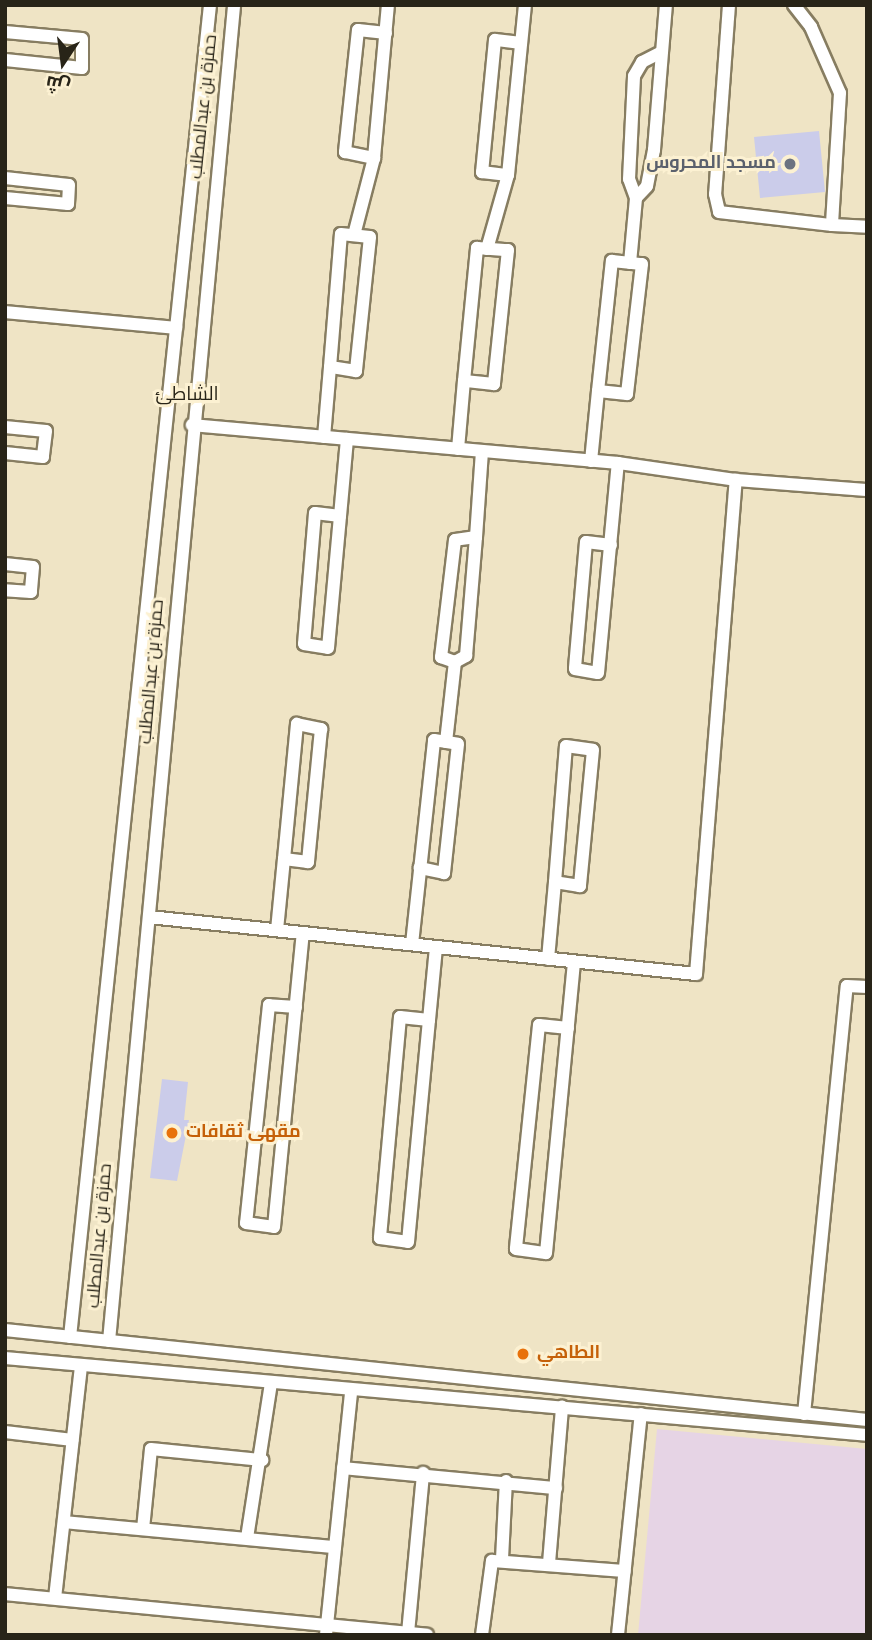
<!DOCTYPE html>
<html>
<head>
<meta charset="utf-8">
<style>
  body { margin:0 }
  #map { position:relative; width:872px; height:1640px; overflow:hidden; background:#efe4c5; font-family:Overpass,Cairo,sans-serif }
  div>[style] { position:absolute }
  .education>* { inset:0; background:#e6d4e5 }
  .building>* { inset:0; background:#cbccea }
  .roads { filter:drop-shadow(2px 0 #877d61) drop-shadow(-2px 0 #877d61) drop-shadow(0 2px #877d61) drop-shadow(0 -2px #877d61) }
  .minor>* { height:12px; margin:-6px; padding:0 6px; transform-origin:6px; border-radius:6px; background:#fff }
  .dots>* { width:19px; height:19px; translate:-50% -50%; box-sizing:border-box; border:4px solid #fcf1d2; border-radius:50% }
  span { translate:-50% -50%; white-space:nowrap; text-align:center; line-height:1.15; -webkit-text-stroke:6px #fcf1d2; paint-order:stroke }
  .street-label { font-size:18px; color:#282418 }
  .worship-label { font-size:18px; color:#5b616d; font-weight:700 }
  .right { translate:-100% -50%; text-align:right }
  .food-label { font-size:18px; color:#c56008; font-weight:700 }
  .left { translate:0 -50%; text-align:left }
  .neighbourhood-label { font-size:19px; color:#282418 }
  .frame { position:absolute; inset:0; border:7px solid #282418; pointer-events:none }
  .north { position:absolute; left:28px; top:28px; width:70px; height:70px; -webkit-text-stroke:5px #fcf1d2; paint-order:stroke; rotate:193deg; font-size:19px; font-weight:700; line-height:28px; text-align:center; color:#282418 }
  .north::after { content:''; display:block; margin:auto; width:24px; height:32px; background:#282418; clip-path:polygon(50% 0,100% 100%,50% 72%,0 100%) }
</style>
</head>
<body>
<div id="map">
  <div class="education">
    <i style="clip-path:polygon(657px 1429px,867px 1449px,867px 1635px,638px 1635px)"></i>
  </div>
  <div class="building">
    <i style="clip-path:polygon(819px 131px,825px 192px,760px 198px,754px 137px)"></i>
    <i style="clip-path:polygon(162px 1079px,188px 1082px,184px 1120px,189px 1120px,177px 1181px,150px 1178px)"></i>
  </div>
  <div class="roads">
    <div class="minor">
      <i style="left:729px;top:5px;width:190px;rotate:94.2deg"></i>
      <i style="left:715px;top:194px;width:18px;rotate:77deg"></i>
      <i style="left:719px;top:212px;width:114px;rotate:6.6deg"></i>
      <i style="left:794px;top:5px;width:28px;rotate:52deg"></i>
      <i style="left:811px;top:27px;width:72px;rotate:66.3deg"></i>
      <i style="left:840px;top:93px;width:132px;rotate:93.5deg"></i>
      <i style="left:832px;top:225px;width:35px;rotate:3deg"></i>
      <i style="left:5px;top:32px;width:77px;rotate:5.2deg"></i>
      <i style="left:82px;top:39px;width:29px;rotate:90deg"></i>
      <i style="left:82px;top:68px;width:77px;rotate:-174.1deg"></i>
      <i style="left:386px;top:33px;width:28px;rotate:-174deg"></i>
      <i style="left:358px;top:30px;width:123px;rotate:96.1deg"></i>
      <i style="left:345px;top:152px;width:30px;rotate:12deg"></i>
      <i style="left:374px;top:158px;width:154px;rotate:-84.8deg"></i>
      <i style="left:521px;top:43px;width:26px;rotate:-173deg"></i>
      <i style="left:495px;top:40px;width:133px;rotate:95.6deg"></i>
      <i style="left:482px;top:172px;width:26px;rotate:7deg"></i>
      <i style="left:508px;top:175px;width:171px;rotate:-84.3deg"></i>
      <i style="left:5px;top:178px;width:64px;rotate:6.2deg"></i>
      <i style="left:69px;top:185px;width:19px;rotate:93deg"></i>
      <i style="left:68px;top:204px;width:63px;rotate:-174.6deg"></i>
      <i style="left:636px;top:198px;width:20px;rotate:-110deg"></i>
      <i style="left:629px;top:179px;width:103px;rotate:-87.2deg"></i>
      <i style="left:634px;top:76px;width:16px;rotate:-60deg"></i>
      <i style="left:642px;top:62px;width:22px;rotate:-27deg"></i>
      <i style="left:354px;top:235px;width:80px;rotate:-75.4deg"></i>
      <i style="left:487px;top:249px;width:77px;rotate:-74.2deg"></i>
      <i style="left:630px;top:263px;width:65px;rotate:-84.7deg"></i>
      <i style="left:636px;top:198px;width:16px;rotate:-47deg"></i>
      <i style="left:647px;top:186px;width:37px;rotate:-79deg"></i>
      <i style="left:654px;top:150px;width:145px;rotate:-85.3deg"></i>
      <i style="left:5px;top:312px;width:172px;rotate:5.3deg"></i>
      <i style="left:5px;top:427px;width:41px;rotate:5.6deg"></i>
      <i style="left:46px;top:431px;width:26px;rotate:97deg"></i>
      <i style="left:43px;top:457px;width:38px;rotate:-174deg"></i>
      <i style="left:324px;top:437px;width:70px;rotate:-85.1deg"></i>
      <i style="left:330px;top:367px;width:133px;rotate:-85.3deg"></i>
      <i style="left:341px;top:234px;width:29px;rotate:6deg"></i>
      <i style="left:370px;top:237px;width:135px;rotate:96deg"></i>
      <i style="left:356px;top:371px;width:26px;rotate:-171deg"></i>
      <i style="left:458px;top:449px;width:68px;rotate:-85deg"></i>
      <i style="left:464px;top:381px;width:134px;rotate:-84.4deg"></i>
      <i style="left:477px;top:248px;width:31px;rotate:4deg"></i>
      <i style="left:508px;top:250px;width:135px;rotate:96deg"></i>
      <i style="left:494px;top:384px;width:30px;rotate:-174deg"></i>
      <i style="left:591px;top:461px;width:70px;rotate:-84.3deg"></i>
      <i style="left:598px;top:391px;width:131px;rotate:-83.9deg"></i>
      <i style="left:612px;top:261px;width:30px;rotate:6deg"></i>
      <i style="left:642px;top:264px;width:131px;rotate:96.6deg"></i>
      <i style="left:627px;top:394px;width:29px;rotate:-174deg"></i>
      <i style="left:736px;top:480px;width:131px;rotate:4.4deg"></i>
      <i style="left:340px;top:516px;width:25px;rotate:-173deg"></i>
      <i style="left:315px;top:513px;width:131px;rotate:94.8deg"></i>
      <i style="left:304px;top:644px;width:24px;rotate:9deg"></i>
      <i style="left:328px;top:648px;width:210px;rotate:-84.8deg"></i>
      <i style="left:476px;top:537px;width:21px;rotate:172deg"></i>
      <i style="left:455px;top:540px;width:118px;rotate:96.8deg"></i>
      <i style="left:441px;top:657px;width:15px;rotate:20deg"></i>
      <i style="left:455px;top:662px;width:13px;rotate:-29deg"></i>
      <i style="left:466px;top:656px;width:119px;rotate:-85.2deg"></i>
      <i style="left:476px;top:537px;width:86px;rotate:-86deg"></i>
      <i style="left:611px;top:545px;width:25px;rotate:-173deg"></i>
      <i style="left:586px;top:542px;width:127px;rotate:95deg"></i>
      <i style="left:575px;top:669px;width:23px;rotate:10deg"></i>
      <i style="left:598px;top:673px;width:211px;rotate:-84.6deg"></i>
      <i style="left:5px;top:564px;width:28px;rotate:6deg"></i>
      <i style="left:33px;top:567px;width:25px;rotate:95deg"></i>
      <i style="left:31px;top:592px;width:26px;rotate:-176deg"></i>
      <i style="left:446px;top:742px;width:81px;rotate:-83.6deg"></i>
      <i style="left:149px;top:917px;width:550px;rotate:5.95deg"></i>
      <i style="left:696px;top:974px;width:496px;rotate:-85.4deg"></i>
      <i style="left:736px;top:480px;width:119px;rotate:-171.8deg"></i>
      <i style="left:618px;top:463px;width:428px;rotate:-174.9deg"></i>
      <i style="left:277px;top:930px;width:71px;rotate:-84.4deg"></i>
      <i style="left:284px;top:859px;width:136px;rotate:-84.5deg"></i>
      <i style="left:297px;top:724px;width:25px;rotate:12deg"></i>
      <i style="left:321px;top:729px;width:134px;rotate:95.6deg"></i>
      <i style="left:308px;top:862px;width:24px;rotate:-173deg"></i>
      <i style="left:412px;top:944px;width:205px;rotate:-83.8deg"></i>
      <i style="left:434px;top:740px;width:24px;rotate:9deg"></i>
      <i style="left:458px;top:744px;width:130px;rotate:96.2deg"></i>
      <i style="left:444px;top:873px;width:25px;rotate:-168deg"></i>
      <i style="left:548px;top:959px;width:77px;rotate:-84.8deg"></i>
      <i style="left:555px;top:882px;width:136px;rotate:-85.4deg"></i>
      <i style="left:566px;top:746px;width:27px;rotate:8deg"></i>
      <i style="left:593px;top:750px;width:137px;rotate:95.5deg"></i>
      <i style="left:580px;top:886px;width:25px;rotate:-171deg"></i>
      <i style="left:296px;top:1007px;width:27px;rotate:-176deg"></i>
      <i style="left:269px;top:1005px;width:219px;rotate:96deg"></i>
      <i style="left:246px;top:1223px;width:28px;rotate:8deg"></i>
      <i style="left:274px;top:1227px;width:295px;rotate:-84.4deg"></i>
      <i style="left:429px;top:1020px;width:29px;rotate:-174deg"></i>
      <i style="left:400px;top:1017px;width:222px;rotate:95.2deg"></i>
      <i style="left:380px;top:1238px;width:28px;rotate:8deg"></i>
      <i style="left:408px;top:1242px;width:223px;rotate:-84.6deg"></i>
      <i style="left:429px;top:1020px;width:73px;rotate:-84.5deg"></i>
      <i style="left:568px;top:1028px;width:29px;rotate:-174deg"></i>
      <i style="left:539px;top:1025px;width:225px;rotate:95.9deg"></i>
      <i style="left:516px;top:1249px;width:30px;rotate:8deg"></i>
      <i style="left:546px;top:1253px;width:293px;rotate:-84.5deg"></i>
      <i style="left:5px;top:1330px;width:867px;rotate:5.96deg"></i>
      <i style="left:70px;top:1337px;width:1339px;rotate:-84deg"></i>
      <i style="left:109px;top:1341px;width:1342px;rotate:-84.65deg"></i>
      <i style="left:5px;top:1358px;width:865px;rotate:5.1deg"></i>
      <i style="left:804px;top:1414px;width:430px;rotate:-84.3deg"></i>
      <i style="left:847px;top:986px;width:20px;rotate:3deg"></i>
      <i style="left:5px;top:1432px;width:68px;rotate:6.7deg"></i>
      <i style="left:343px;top:1468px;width:214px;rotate:5.4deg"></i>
      <i style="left:64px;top:1522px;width:272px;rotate:5.3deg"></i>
      <i style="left:143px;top:1529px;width:80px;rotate:-84.3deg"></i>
      <i style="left:151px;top:1449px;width:112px;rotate:5.7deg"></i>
      <i style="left:247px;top:1538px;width:157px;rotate:-81.2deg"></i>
      <i style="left:502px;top:1559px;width:78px;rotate:-87.1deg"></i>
      <i style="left:549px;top:1563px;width:157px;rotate:-85.2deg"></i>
      <i style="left:5px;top:1594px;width:424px;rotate:5.5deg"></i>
      <i style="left:55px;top:1598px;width:233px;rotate:-83.6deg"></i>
      <i style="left:408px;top:1633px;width:161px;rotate:-84.6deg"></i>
      <i style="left:326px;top:1635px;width:244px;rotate:-84.1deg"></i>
      <i style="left:482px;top:1635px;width:75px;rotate:-82.3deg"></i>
      <i style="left:492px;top:1561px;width:133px;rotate:4.3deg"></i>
      <i style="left:618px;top:1635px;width:222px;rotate:-84.1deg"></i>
    </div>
  </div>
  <div class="dots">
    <i style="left:790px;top:164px;background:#6b7280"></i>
    <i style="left:172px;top:1133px;background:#e8710a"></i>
    <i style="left:523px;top:1354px;background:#e8710a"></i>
  </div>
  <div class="street-label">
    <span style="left:205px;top:107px;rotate:-84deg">حمزة بن عبدالمطلب</span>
    <span style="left:153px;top:672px;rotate:-85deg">حمزة بن عبدالمطلب</span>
    <span style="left:101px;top:1236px;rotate:-85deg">حمزة بن عبدالمطلب</span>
  </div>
  <div class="worship-label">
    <span class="right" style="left:776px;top:164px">مسجد المحروس</span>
  </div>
  <div class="food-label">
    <span class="left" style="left:186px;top:1133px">مقهى ثقافات</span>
    <span class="left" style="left:537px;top:1354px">الطاهي</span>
  </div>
  <div class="neighbourhood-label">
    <span style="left:187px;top:396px">الشاطئ</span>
  </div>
  <div class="frame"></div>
  <div class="north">ش</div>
</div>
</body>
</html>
